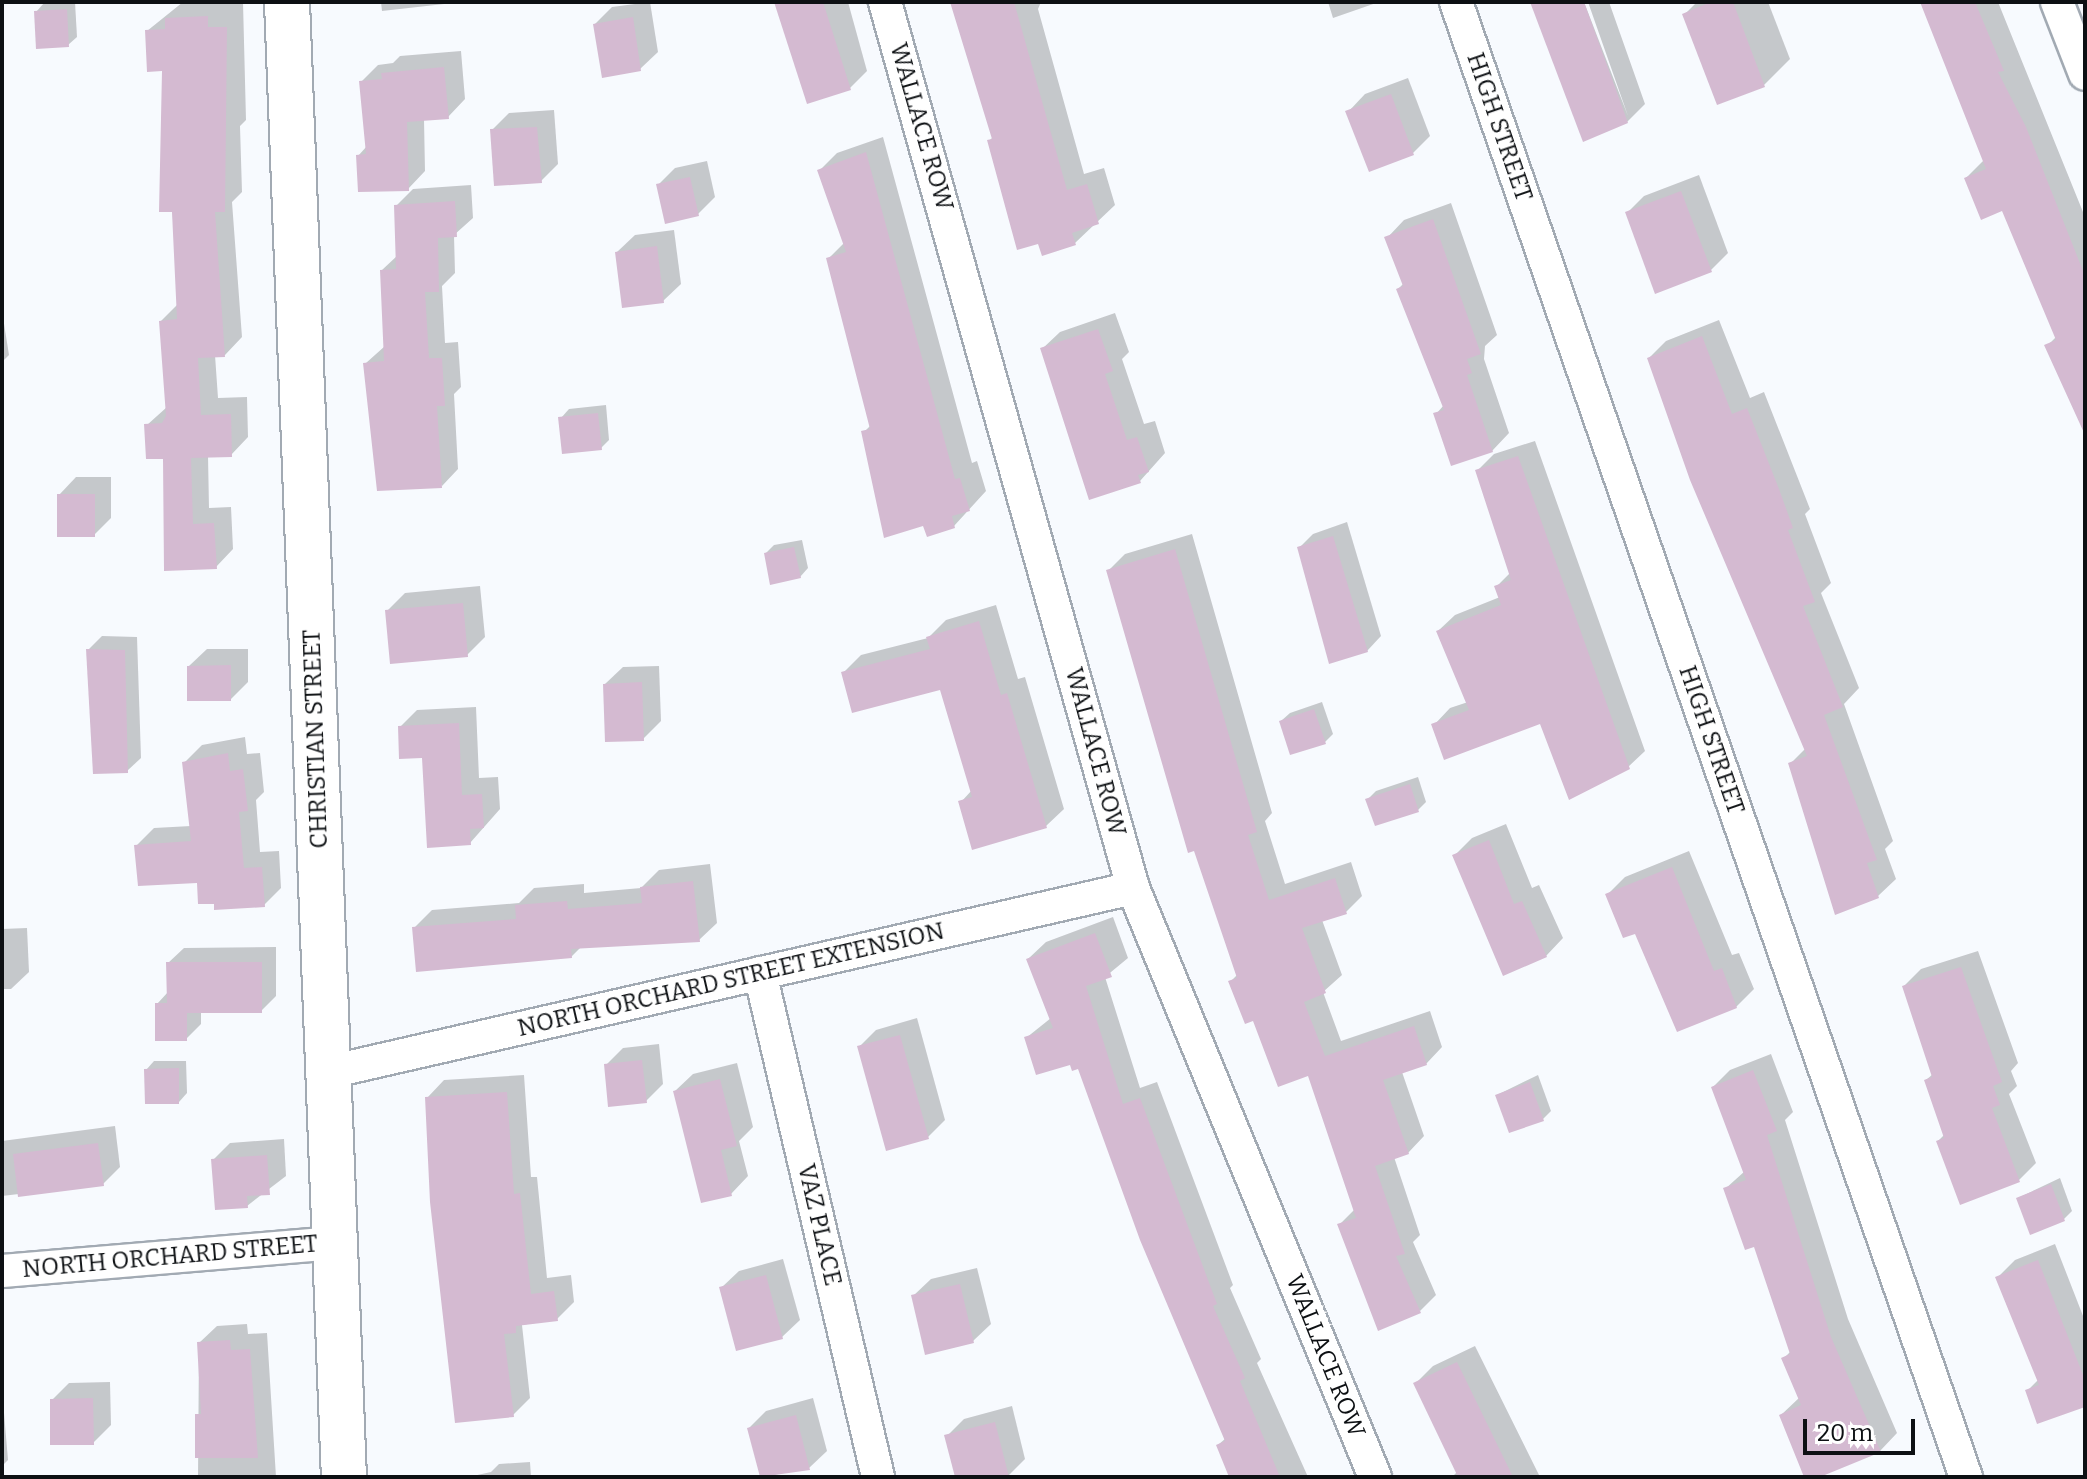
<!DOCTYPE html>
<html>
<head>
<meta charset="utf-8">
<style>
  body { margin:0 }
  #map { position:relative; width:2087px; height:1479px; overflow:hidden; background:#f7fafe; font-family:Bitter,serif }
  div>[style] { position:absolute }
  .shadow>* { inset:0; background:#0003 }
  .building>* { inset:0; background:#d4bad1 }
  .roads { filter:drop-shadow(2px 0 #a2aab3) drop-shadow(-2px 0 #a2aab3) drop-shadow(0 2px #a2aab3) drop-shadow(0 -2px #a2aab3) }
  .minor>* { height:32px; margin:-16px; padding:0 16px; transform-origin:16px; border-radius:16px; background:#fff }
  .secondary>* { height:44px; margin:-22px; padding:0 22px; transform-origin:22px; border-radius:22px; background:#fff }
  span { translate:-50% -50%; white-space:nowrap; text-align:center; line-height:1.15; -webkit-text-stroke:6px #fff; paint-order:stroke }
  .street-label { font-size:24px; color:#0d1013 }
  .frame { position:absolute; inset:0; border:4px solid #0d1013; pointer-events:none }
  .scale { position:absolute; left:1803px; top:1419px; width:112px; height:36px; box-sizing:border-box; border:4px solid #0d1013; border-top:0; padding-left:10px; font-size:24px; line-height:28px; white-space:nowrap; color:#0d1013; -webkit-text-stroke:6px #fff; paint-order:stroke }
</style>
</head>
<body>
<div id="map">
  <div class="shadow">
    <i style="clip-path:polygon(75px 2px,77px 37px,68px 45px,36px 12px,44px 3px)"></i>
    <i style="clip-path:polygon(183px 2px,243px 2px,246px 120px,240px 126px,242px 192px,232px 202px,242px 337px,225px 355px,215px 355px,218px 398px,247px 397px,248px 437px,231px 455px,208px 455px,209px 508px,231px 507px,233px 549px,216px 567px,166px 569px,165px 457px,147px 425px,167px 407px,161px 321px,178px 304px,164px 69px,147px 31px)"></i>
    <i style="clip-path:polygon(381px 2px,462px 2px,382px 11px)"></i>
    <i style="clip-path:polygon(650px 2px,658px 52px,640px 69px,595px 24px,612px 7px)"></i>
    <i style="clip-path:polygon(777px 2px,848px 2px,867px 71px,850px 88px)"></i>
    <i style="clip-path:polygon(952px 2px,1041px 2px,1038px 9px,1084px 174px,1104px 168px,1115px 205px,1075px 243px,989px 141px,993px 137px)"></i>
    <i style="clip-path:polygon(1328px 2px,1379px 2px,1333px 18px)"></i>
    <i style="clip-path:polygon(1536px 2px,1584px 2px,1628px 116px,1588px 2px,1609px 2px,1645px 104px,1627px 122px,1584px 140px)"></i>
    <i style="clip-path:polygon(1697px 2px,1768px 2px,1790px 59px,1764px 85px,1685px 14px)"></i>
    <i style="clip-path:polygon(1921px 2px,1998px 2px,2085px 217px,2085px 434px,2047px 346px,2057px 336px,2003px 209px,1966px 178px,1984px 160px)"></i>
    <i style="clip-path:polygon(461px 51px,465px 99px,448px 117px,424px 119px,425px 171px,408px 189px,358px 156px,367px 146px,361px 82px,378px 65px,393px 63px,400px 56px)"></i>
    <i style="clip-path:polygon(1408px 78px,1430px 136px,1413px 153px,1348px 112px,1365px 94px)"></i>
    <i style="clip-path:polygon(554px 110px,558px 164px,541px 181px,492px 130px,509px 113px)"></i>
    <i style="clip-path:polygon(883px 137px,972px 463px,977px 461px,986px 491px,954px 526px,924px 523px,864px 432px,871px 425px,829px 258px,845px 242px,820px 170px,837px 153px)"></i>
    <i style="clip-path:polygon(707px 161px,715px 197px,698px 214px,658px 185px,675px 168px)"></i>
    <i style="clip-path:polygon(1699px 175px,1728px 253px,1711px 270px,1627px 213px,1644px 196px)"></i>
    <i style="clip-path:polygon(471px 185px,473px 218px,454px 235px,455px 273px,442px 286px,445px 343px,458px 342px,461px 387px,454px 394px,458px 469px,442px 486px,366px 363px,385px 346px,382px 270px,398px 255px,396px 206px,413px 189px)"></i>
    <i style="clip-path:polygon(1451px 203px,1497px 335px,1485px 346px,1484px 359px,1509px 433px,1492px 451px,1436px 414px,1444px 405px,1398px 289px,1404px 283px,1387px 238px,1404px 220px)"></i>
    <i style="clip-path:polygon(674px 230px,681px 284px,663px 301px,617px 252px,635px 235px)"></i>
    <i style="clip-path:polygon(2px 311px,9px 355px,2px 362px)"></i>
    <i style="clip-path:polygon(1115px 313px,1129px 352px,1122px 359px,1144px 424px,1155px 421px,1165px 453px,1140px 481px,1042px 349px,1060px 332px)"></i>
    <i style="clip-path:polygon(1719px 320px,1750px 398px,1764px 392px,1810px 509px,1805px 514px,1831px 583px,1821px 593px,1859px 688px,1844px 704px,1893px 841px,1885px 849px,1896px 879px,1878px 896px,1836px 912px,1790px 764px,1806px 748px,1649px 358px,1666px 341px)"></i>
    <i style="clip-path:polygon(606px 405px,609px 440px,601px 448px,561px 418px,569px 409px)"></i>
    <i style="clip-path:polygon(1535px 441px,1645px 751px,1628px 767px,1570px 797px,1541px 721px,1434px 725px,1450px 708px,1468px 702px,1438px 631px,1455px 615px,1500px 597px,1496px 587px,1511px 572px,1477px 471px,1494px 454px)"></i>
    <i style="clip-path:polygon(76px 477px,111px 477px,111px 518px,94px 535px,59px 495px)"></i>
    <i style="clip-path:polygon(1347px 522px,1381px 636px,1367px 651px,1299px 548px,1313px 534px)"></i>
    <i style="clip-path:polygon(1192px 534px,1272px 813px,1265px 821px,1285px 884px,1351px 862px,1362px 896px,1345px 913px,1322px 920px,1342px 975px,1323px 992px,1341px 1041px,1430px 1011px,1442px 1047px,1426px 1064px,1402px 1072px,1424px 1136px,1408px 1153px,1394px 1157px,1420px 1235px,1413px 1242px,1436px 1295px,1420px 1311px,1340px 1224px,1355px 1209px,1309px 1073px,1254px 1018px,1231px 981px,1238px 974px,1108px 571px,1125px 554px)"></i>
    <i style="clip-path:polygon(802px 540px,808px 568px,800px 577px,766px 553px,774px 545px)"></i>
    <i style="clip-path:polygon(480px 586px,485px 637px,467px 655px,387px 611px,405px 593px)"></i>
    <i style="clip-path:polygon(996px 605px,1018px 679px,1025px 677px,1064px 809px,1046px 826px,961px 802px,972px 790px,942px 687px,844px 672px,861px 655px,928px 638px,946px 620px)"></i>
    <i style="clip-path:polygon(102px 636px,137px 637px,141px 758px,127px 771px,88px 650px)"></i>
    <i style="clip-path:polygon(207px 649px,248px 649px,248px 682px,231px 699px,189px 666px)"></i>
    <i style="clip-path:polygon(659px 666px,661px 721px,643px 739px,605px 684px,623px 667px)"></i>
    <i style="clip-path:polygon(1322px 702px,1333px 734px,1325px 742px,1281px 721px,1290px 713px)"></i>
    <i style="clip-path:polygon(476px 707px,479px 778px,498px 777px,500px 809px,470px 843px,424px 756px,400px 727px,417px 710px)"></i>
    <i style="clip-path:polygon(245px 737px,247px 754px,260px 753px,264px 792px,256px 800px,260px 852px,279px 851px,281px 888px,264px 905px,216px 901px,199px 881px,137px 845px,154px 828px,191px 826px,184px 763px,202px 745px)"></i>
    <i style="clip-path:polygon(1418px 777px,1426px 802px,1418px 810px,1368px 799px,1376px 791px)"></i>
    <i style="clip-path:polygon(1506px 824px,1532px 888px,1539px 885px,1563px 938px,1546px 956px,1455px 855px,1472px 838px)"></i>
    <i style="clip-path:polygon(1689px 851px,1732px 955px,1739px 953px,1754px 989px,1736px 1007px,1636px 931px,1608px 894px,1625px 877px)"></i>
    <i style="clip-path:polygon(710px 864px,717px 923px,699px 940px,581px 947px,571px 957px,414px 928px,432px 910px,519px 903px,534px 888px,584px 884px,584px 893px,641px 888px,659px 870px)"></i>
    <i style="clip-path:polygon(1113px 917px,1128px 958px,1105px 977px,1140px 1088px,1157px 1082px,1233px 1285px,1230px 1288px,1261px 1359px,1257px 1363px,1308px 1477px,1232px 1477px,1218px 1445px,1226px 1438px,1079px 1067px,1026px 1038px,1051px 1018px,1028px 959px,1046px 942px)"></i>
    <i style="clip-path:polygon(27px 928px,29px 972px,11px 989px,2px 989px,2px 929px)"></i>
    <i style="clip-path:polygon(276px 947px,276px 996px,261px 1011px,201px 1011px,201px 1024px,186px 1039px,157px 1004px,168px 992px,168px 963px,184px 948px)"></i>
    <i style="clip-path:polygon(1978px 951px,2018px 1063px,2011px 1071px,2017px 1086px,2009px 1094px,2036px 1163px,2019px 1180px,1938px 1141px,1945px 1134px,1926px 1080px,1933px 1074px,1904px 986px,1921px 969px)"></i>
    <i style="clip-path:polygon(917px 1018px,945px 1120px,928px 1137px,859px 1047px,876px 1030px)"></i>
    <i style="clip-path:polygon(659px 1044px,663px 1084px,646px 1101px,606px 1065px,623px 1048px)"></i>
    <i style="clip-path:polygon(1771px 1054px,1793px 1112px,1785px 1120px,1848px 1319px,1897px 1433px,1880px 1451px,1815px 1477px,1806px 1477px,1781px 1415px,1800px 1397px,1784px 1358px,1791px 1351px,1755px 1244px,1725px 1189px,1745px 1171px,1713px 1087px,1730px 1070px)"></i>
    <i style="clip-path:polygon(154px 1061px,186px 1061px,187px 1093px,179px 1102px,146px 1070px)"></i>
    <i style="clip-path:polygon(737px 1063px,753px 1127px,739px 1141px,748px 1176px,731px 1194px,675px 1091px,693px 1074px)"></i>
    <i style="clip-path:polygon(524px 1075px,531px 1177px,537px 1177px,547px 1278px,571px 1275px,574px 1302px,557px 1319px,522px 1325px,530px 1398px,513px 1415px,427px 1098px,444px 1080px)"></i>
    <i style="clip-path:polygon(1538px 1075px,1551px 1111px,1543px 1119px,1497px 1095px)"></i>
    <i style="clip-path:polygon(115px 1126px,120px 1167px,103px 1184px,2px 1196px,2px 1141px)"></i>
    <i style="clip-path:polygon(284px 1139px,286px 1176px,247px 1206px,213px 1160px,230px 1143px)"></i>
    <i style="clip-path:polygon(2060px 1178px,2072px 1211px,2064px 1219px,2018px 1198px)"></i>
    <i style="clip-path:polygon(2055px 1244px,2085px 1321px,2085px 1404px,2028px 1390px,2039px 1379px,1998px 1277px,2015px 1260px)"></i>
    <i style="clip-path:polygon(783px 1259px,800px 1320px,782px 1337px,721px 1288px,739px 1271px)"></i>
    <i style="clip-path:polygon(977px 1268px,991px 1324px,973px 1341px,913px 1296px,931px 1279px)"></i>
    <i style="clip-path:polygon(247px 1324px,248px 1334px,267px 1333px,276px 1477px,198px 1477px,199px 1343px,217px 1326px)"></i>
    <i style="clip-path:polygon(1475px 1346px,1540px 1477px,1452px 1477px,1458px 1471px,1416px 1383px,1433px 1366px)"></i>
    <i style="clip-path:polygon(110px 1382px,111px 1425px,93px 1443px,52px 1400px,69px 1383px)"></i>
    <i style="clip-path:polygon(2px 1389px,8px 1460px,2px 1466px)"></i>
    <i style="clip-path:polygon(813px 1398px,827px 1451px,809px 1468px,763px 1477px,749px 1428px,766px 1411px)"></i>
    <i style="clip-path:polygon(1012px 1406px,1025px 1459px,1008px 1476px,957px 1477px,947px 1436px,964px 1419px)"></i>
    <i style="clip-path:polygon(530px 1462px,531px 1477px,468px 1477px,491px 1472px,499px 1464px)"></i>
  </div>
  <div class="building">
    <i style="clip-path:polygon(774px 2px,823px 2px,851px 90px,807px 104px)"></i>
    <i style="clip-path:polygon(950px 2px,1014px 2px,1067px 190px,1087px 184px,1099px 224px,1072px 233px,1076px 245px,1042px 256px,1038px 244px,1017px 250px,987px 140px,992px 139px)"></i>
    <i style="clip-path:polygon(1530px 2px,1584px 2px,1628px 123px,1583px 142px)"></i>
    <i style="clip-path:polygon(1711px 2px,1733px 2px,1765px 87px,1717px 105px,1682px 14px)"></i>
    <i style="clip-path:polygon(1920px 2px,1975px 2px,2004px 71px,1998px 72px,2026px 127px,2085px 276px,2085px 435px,2044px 345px,2056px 340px,2002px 211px,1981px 220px,1964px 178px,1986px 169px)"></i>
    <i style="clip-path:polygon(67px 9px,69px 47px,36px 49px,34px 11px)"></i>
    <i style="clip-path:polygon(208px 16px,208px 27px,227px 27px,225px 212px,215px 212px,225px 357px,198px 358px,201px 415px,231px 414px,232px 457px,191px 458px,193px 524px,214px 523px,217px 569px,164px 571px,163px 459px,146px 459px,144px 424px,162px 423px,166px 416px,159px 321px,177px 319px,172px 212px,159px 212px,162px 71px,147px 72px,145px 30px,165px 29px,165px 18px)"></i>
    <i style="clip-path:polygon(633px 17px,641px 71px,602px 78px,593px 24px)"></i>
    <i style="clip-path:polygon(444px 67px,449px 119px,407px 122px,409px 191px,358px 192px,356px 155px,366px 154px,359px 81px,382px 79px,381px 73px)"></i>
    <i style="clip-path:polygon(1391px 94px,1414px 155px,1369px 172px,1345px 111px)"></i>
    <i style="clip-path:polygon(537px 127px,542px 183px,494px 186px,490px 129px)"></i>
    <i style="clip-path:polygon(866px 152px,955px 479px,960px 478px,970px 511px,952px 516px,955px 528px,927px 537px,923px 526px,884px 538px,861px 431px,870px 429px,826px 258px,846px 252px,817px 170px)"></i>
    <i style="clip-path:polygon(690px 177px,699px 216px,665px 224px,656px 184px)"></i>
    <i style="clip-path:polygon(1681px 191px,1712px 272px,1655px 294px,1625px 212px)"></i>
    <i style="clip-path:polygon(455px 201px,457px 237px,438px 238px,439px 292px,425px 292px,429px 358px,442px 358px,445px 406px,437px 406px,442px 488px,377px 491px,363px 363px,384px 361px,380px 270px,396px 269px,394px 205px)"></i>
    <i style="clip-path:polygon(1433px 219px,1481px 354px,1467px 359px,1472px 373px,1467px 375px,1493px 452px,1451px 466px,1433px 413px,1444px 410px,1396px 289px,1403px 286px,1384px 237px)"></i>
    <i style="clip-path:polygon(657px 246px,664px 303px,622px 308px,615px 252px)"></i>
    <i style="clip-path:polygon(1098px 329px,1113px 371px,1105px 374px,1127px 440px,1137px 437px,1149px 472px,1138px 475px,1141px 483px,1089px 500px,1040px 348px)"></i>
    <i style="clip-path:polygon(1702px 336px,1732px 414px,1747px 408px,1779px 489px,1793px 528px,1788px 530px,1815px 602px,1803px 606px,1843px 707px,1824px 715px,1877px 860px,1867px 863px,1879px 898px,1835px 915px,1788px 763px,1807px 756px,1690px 480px,1647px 358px)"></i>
    <i style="clip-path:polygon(598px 413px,602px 450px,562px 454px,558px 417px)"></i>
    <i style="clip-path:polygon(1518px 456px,1630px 769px,1569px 800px,1540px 724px,1444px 760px,1431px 724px,1469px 710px,1436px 631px,1501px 605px,1494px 586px,1511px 580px,1475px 470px)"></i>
    <i style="clip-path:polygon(57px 494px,95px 494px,95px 537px,57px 537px)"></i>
    <i style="clip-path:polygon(1333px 536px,1368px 652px,1329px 664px,1297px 547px)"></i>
    <i style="clip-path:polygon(794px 547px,801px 578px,770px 585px,764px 553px)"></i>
    <i style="clip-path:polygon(1175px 549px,1257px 832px,1248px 835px,1269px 900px,1335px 878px,1347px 914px,1302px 928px,1326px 993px,1304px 1002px,1325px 1056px,1414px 1026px,1427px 1065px,1383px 1080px,1409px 1154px,1375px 1166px,1405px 1254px,1396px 1256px,1421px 1313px,1378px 1331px,1337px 1224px,1356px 1218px,1308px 1076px,1278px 1087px,1253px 1021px,1245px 1024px,1228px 981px,1237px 978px,1194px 851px,1188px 853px,1106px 570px)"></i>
    <i style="clip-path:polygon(463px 603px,468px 657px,390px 664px,385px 610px)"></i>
    <i style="clip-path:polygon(979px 621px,1001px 695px,1007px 693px,1047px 828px,972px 850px,958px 801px,972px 797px,940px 690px,852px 713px,841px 672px,930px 649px,926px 637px)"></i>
    <i style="clip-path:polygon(86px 649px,125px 650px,128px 773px,93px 774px)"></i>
    <i style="clip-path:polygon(231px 665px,231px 701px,187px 701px,187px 666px)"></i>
    <i style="clip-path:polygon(642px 682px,644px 741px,605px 742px,603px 684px)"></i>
    <i style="clip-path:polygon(1314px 709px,1326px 744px,1290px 755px,1279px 721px)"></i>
    <i style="clip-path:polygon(459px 723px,462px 795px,482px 794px,484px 828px,470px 829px,471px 845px,427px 848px,422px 758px,399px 759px,398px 726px)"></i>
    <i style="clip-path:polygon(228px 753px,230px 771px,243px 769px,248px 811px,239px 812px,244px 868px,262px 867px,265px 907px,214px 910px,214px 904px,198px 904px,197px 883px,138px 886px,134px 845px,191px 841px,182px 762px)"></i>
    <i style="clip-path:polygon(1410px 784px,1419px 812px,1375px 826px,1365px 799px)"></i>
    <i style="clip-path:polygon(1489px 840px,1514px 904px,1522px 901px,1547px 957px,1503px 976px,1452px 855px)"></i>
    <i style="clip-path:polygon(1672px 867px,1714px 971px,1722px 968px,1737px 1008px,1677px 1032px,1635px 934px,1623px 938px,1605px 894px)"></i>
    <i style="clip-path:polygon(693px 881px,700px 942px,571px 949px,572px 958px,416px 972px,412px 927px,516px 919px,515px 905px,567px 901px,568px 909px,642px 903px,640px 887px)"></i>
    <i style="clip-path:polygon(1095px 933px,1112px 977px,1086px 986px,1123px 1104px,1140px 1098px,1217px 1304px,1213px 1306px,1245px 1378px,1240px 1381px,1280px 1477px,1229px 1477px,1216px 1445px,1225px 1441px,1140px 1240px,1078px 1069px,1072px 1071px,1070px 1065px,1036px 1075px,1024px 1037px,1053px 1028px,1026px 959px)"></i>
    <i style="clip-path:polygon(166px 962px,262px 962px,262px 1013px,187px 1013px,187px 1041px,155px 1041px,155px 1003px,167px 1003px)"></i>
    <i style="clip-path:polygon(1961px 967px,2002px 1082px,1993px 1086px,2000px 1105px,1992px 1108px,2020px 1182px,1960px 1205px,1936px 1141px,1944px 1138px,1924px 1080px,1932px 1077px,1902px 986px)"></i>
    <i style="clip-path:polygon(900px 1035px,929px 1139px,886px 1151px,857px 1046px)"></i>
    <i style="clip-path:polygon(642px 1060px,647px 1103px,608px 1107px,604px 1064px)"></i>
    <i style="clip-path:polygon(179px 1068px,179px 1104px,145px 1104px,144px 1069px)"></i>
    <i style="clip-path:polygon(1753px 1070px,1777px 1131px,1767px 1135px,1831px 1337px,1881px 1452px,1820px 1477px,1804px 1477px,1779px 1415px,1801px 1405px,1781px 1358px,1790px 1354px,1754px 1247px,1745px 1250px,1723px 1188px,1746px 1180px,1711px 1087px)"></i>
    <i style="clip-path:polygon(720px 1079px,737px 1146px,721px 1150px,732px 1196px,701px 1203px,673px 1091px)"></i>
    <i style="clip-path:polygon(1530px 1082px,1544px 1121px,1509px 1133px,1495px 1095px)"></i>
    <i style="clip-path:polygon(507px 1092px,514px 1194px,520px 1193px,531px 1294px,554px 1291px,558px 1321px,516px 1326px,516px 1333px,504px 1334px,514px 1417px,455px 1423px,430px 1202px,425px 1097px)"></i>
    <i style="clip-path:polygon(98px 1143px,104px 1186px,18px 1197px,13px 1154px)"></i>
    <i style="clip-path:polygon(267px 1155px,270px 1195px,247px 1196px,248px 1208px,215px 1210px,211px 1159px)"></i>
    <i style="clip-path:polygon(2051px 1184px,2065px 1221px,2030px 1235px,2016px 1198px)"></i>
    <i style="clip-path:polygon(2038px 1260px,2085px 1380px,2085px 1407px,2037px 1424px,2025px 1390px,2039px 1385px,1995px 1277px)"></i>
    <i style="clip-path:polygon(766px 1275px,783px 1339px,736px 1351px,719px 1287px)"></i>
    <i style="clip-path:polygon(960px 1284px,974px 1343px,925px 1355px,911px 1295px)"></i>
    <i style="clip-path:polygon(230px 1340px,231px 1350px,250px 1349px,258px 1458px,195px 1458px,195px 1414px,201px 1414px,197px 1342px)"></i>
    <i style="clip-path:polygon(1457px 1362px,1513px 1477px,1458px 1477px,1413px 1383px)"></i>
    <i style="clip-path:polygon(93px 1398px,94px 1445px,50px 1445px,50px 1399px)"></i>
    <i style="clip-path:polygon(796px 1415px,810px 1470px,760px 1477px,747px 1428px)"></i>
    <i style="clip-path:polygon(995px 1422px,1009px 1477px,955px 1477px,944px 1435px)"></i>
  </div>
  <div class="roads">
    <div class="minor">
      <i style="left:885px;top:2px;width:920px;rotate:74.36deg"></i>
      <i style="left:1133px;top:888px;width:637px;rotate:67.66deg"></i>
      <i style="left:1456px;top:2px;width:1561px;rotate:70.93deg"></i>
      <i style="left:2057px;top:2px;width:77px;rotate:68.7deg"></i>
      <i style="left:760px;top:973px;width:518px;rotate:76.82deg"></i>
      <i style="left:329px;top:1072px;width:825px;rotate:-12.89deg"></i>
      <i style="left:2px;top:1271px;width:336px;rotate:-4.8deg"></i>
    </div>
    <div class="secondary">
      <i style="left:287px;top:2px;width:1476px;rotate:87.79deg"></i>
    </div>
  </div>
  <div class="street-label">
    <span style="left:921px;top:127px;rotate:74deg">WALLACE ROW</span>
    <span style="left:1499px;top:127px;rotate:71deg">HIGH STREET</span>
    <span style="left:316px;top:739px;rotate:-92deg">CHRISTIAN STREET</span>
    <span style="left:1711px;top:740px;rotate:71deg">HIGH STREET</span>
    <span style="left:1095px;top:752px;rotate:75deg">WALLACE ROW</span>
    <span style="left:731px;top:980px;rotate:-13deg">NORTH ORCHARD STREET EXTENSION</span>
    <span style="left:819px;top:1225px;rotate:77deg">VAZ PLACE</span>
    <span style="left:170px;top:1257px;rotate:-5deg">NORTH ORCHARD STREET</span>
    <span style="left:1325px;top:1356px;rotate:68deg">WALLACE ROW</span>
  </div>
  <div class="frame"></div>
  <div class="scale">20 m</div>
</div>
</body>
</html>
